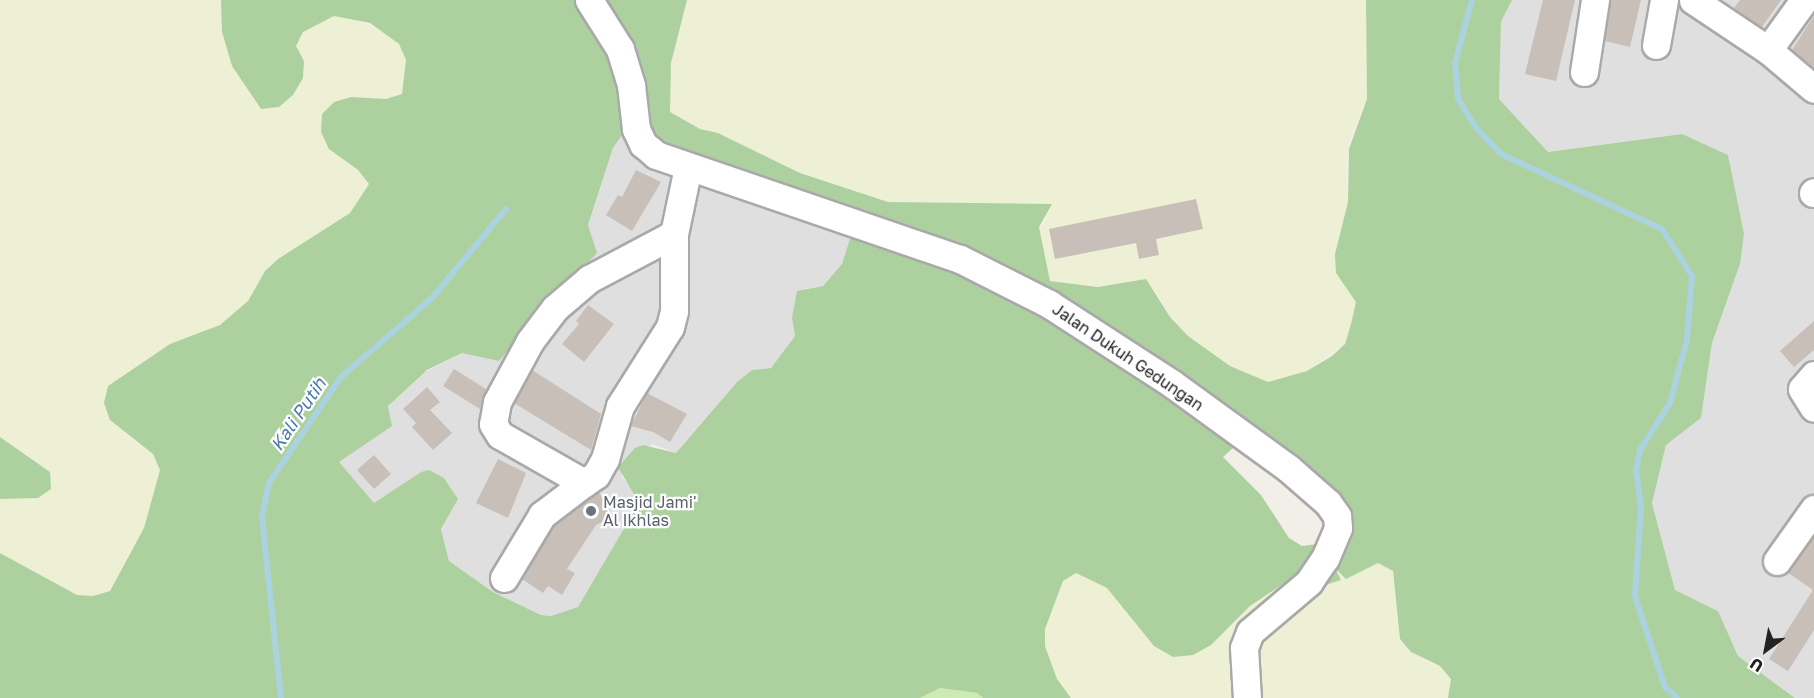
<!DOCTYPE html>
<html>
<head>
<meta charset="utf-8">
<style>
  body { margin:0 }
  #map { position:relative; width:1814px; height:698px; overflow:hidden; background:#f2efe9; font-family:"Golos Text",sans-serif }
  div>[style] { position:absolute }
  .residential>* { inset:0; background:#e0dfdf }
  .farmland>* { inset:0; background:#eef0d5 }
  .grass>* { inset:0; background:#cdebb0 }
  .forest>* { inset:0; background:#add19e }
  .stream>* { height:6px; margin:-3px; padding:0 3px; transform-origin:3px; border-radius:3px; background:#aad3df }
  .building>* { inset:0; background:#c7bfb8 }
  .roads { filter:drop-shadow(2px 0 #a9a9a9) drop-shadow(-2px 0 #a9a9a9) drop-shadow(0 2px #a9a9a9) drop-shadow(0 -2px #a9a9a9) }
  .minor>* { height:27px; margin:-13.5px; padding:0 13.5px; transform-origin:13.5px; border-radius:13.5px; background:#fff }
  .dots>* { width:16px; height:16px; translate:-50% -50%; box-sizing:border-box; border:3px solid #fff; border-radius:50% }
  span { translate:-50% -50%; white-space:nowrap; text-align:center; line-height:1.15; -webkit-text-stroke:4.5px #fff; paint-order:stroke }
  .street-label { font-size:16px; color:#222 }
  .worship-label { font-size:16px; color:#5b616d }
  .left { translate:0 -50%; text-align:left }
  .water-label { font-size:18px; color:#4a7aab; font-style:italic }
  .north { position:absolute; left:1736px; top:620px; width:60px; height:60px; -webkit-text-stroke:4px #fff; paint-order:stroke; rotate:212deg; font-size:16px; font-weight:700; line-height:24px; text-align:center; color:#222 }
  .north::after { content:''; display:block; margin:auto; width:21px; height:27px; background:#222; clip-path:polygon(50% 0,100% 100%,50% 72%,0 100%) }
</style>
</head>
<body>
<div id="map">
  <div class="residential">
    <i style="clip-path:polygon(1512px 0,1814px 0,1814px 698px,1795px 698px,1738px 656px,1718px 611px,1675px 590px,1652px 503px,1666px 445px,1701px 418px,1712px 343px,1740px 264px,1682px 134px,1548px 152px,1499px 99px,1501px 22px)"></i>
    <i style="clip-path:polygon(627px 128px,681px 148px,757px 198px,853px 229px,842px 264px,823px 286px,805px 289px,792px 318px,795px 336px,771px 368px,752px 370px,737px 382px,676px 453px,652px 444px,621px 476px,637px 494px,639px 503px,588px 592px,578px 607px,551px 616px,541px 615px,493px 592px,449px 561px,441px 529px,457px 498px,444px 478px,421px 472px,374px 504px,338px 462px,391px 426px,388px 406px,419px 375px,462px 353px,588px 225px,613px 148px)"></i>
  </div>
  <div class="farmland">
    <i style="clip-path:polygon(0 0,221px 0,222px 32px,296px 46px,303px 32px,317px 22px,334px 16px,352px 19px,386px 32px,399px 44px,406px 59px,402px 94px,386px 99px,351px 97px,329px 149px,358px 170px,369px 184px,350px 213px,278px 259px,265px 271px,248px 301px,220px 325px,170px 344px,108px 386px,124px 433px,153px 454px,160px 470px,144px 528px,129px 559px,110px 591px,93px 596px,77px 595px,0 553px,0 499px,21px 498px,38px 462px,0 437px)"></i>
    <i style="clip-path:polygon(687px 0,1366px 0,1367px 99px,1352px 132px,1346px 166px,1348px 202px,1335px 254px,1356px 302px,1345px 344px,1307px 371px,1268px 383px,1230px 366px,1188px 336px,1170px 317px,1157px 293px,1107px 284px,1098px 287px,1050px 281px,1039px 235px,1048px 212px,1033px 202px,978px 206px,888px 202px,800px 173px,718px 133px,700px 129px,670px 112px,671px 63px)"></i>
    <i style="clip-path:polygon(1378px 563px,1393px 571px,1398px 622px,1425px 661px,1440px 666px,1451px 679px,1448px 698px,1071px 698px,1057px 679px,1045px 646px,1045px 629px,1056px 596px,1063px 581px,1076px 573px,1107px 588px,1132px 614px,1141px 630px,1229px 630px,1250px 606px,1289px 580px,1322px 586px,1333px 566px,1346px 579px)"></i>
  </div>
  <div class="grass">
    <i style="clip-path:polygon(940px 688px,977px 693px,983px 698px,920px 698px)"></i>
  </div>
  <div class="forest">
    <i style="clip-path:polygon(evenodd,221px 0,687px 0,671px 63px,670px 112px,700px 129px,718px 133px,800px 173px,888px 202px,1052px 204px,1039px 227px,1050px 281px,1098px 287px,1146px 279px,1170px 317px,1188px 336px,1230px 366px,1268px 382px,1307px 371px,1332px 356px,1345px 344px,1351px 324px,1356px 302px,1336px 273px,1335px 254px,1348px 202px,1349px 149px,1367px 99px,1366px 0,1512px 0,1501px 22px,1499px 99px,1548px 152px,1682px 134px,1728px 155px,1744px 234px,1740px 264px,1712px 343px,1701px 418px,1666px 445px,1652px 503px,1675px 590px,1718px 611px,1738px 656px,1795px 698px,1448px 698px,1451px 679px,1440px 666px,1411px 652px,1400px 639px,1393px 571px,1378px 563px,1346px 579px,1335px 568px,1341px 580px,1322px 586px,1289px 580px,1250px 606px,1211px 645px,1193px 655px,1173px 657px,1154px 646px,1107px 588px,1076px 573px,1063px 581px,1045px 629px,1045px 646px,1057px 679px,1071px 698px,983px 698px,977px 693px,940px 688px,920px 698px,0 698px,0 553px,77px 595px,93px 596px,110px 591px,144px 528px,160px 470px,153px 454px,110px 420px,104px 403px,108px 386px,170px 344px,220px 325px,248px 301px,265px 271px,278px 259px,350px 213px,369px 184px,358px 170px,329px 149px,321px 132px,322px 114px,334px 102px,351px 97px,386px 99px,402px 94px,406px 60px,399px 44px,370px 23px,334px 16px,303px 32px,296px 46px,304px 61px,303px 78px,293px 95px,279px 107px,261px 109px,232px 66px,222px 32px,221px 0,627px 128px,681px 148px,757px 198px,853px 229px,842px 264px,823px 286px,797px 291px,792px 318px,795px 336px,771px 368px,752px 370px,737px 382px,676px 453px,643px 445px,635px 448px,618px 467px,639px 503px,578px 607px,551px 616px,541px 615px,493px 592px,449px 561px,441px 529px,458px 499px,444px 478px,429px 470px,421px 472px,374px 503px,339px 462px,392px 426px,388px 406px,427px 370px,462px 353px,499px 361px,543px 308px,597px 253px,588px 225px,613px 148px,627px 128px,221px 0,1254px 429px,1341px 541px,1302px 546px,1289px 538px,1261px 495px,1223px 457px,1254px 429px)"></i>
    <i style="clip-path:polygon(0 437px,50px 472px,51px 489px,38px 498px,0 499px)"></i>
  </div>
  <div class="stream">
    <i style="left:1472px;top:0;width:65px;rotate:105.1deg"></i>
    <i style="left:1455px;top:63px;width:36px;rotate:85deg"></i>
    <i style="left:1458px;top:99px;width:36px;rotate:58deg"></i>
    <i style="left:1477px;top:129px;width:35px;rotate:46deg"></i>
    <i style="left:1501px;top:154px;width:178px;rotate:25deg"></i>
    <i style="left:1662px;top:229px;width:56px;rotate:57.4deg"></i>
    <i style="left:1692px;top:276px;width:64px;rotate:94.5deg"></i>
    <i style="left:1687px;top:340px;width:65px;rotate:105.1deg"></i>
    <i style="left:1670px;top:403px;width:56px;rotate:122.6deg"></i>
    <i style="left:1640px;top:450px;width:21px;rotate:101deg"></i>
    <i style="left:1636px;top:471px;width:35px;rotate:82deg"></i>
    <i style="left:1641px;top:506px;width:90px;rotate:93.8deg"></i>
    <i style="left:1635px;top:596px;width:96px;rotate:71.8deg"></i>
    <i style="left:1665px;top:687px;width:16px;rotate:43deg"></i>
    <i style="left:281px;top:698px;width:183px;rotate:-96deg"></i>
    <i style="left:262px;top:516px;width:34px;rotate:-78deg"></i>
    <i style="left:269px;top:483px;width:127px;rotate:-55.9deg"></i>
    <i style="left:340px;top:378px;width:122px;rotate:-41deg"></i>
    <i style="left:432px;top:298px;width:116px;rotate:-50.3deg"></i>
  </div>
  <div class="building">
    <i style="clip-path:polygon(1543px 0,1575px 0,1556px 81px,1525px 74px)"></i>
    <i style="clip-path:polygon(1610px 0,1641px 0,1630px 47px,1605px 41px)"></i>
    <i style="clip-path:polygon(1740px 0,1781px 0,1762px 27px,1734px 8px)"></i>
    <i style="clip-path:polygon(1814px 16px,1814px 68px,1792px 50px)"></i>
    <i style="clip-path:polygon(636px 170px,661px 182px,632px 231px,606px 215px,618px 195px,622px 197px)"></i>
    <i style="clip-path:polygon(1196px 199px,1203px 229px,1156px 239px,1159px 255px,1139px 259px,1136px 243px,1055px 259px,1049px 229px)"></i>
    <i style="clip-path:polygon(588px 305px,614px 324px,584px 362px,562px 344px,579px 324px,576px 321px)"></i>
    <i style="clip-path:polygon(1814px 321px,1814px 350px,1794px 367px,1780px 351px)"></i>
    <i style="clip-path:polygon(454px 369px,486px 389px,480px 409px,443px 386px)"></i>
    <i style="clip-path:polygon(532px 370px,601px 414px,591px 450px,514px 403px)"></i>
    <i style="clip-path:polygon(427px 387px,440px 402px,430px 410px,452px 433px,433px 450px,412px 427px,416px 423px,403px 409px)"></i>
    <i style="clip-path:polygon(647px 393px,687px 414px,670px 442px,653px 432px,631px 426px)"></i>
    <i style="clip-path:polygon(374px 455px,391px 474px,374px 489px,357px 470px)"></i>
    <i style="clip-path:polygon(498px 459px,526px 473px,508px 518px,476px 503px)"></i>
    <i style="clip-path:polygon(599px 492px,612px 517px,596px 525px,567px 569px,575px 573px,562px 595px,548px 586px,543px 593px,522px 579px,554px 526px)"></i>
    <i style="clip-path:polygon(1814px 536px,1814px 630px,1788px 671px,1769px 659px,1813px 590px,1787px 572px)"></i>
  </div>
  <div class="roads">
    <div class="minor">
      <i style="left:589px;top:0;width:58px;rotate:57.7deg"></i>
      <i style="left:620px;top:49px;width:38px;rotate:73deg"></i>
      <i style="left:631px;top:85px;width:44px;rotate:83.5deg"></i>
      <i style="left:636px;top:129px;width:17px;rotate:65deg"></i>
      <i style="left:643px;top:144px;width:17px;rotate:40deg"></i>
      <i style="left:656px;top:155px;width:321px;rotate:18.9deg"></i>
      <i style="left:960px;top:259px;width:100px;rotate:26.8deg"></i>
      <i style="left:1049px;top:304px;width:145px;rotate:32.9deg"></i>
      <i style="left:1171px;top:383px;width:145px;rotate:36deg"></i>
      <i style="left:1288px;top:468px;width:53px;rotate:41.2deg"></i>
      <i style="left:1328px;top:503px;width:16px;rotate:55deg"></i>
      <i style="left:1337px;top:516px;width:12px;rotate:85deg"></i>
      <i style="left:1338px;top:528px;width:33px;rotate:113deg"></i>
      <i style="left:1325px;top:558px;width:29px;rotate:124deg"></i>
      <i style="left:1309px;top:582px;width:77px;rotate:139.7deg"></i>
      <i style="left:1250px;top:632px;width:17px;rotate:111deg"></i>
      <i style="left:1244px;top:648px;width:50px;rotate:86.6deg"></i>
      <i style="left:1693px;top:0;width:90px;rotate:33.7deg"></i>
      <i style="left:1768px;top:50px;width:60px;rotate:40.3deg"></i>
      <i style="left:1656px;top:45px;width:46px;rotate:-79.9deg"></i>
      <i style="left:1768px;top:50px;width:62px;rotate:-54.2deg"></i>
      <i style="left:1584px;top:72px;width:73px;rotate:-81.3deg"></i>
      <i style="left:1813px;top:193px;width:1px;rotate:-45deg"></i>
      <i style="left:674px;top:234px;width:96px;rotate:152.1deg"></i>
      <i style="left:589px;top:279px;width:45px;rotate:139.5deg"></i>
      <i style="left:555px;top:308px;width:41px;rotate:127.1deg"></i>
      <i style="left:530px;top:341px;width:69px;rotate:118.4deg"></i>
      <i style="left:497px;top:402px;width:22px;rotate:100deg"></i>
      <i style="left:493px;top:424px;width:13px;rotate:58deg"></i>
      <i style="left:500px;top:435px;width:97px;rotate:29.7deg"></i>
      <i style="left:584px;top:483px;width:14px;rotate:-34deg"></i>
      <i style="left:596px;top:475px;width:18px;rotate:-61deg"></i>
      <i style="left:605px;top:459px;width:55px;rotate:-74.2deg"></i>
      <i style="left:620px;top:406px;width:93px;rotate:-57.7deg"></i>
      <i style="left:670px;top:327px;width:16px;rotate:-76deg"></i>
      <i style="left:674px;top:311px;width:77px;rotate:-90deg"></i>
      <i style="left:674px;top:234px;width:68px;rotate:-78.2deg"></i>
      <i style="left:1814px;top:375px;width:18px;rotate:131deg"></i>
      <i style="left:1802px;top:389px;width:22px;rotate:58deg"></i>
      <i style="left:1777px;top:561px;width:64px;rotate:-54.6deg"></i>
      <i style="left:504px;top:578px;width:74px;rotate:-58.9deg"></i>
      <i style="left:542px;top:515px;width:53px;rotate:-37.3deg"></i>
    </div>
  </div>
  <div class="dots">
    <i style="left:591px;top:511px;background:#6b7280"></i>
  </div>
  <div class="street-label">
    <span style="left:1128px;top:357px;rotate:34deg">Jalan Dukuh Gedungan</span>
  </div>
  <div class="worship-label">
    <span class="left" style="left:603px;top:511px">Masjid Jami'<br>Al Ikhlas</span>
  </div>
  <div class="water-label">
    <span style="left:298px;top:414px;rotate:-56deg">Kali Putih</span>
  </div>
  <div class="north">U</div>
</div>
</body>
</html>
